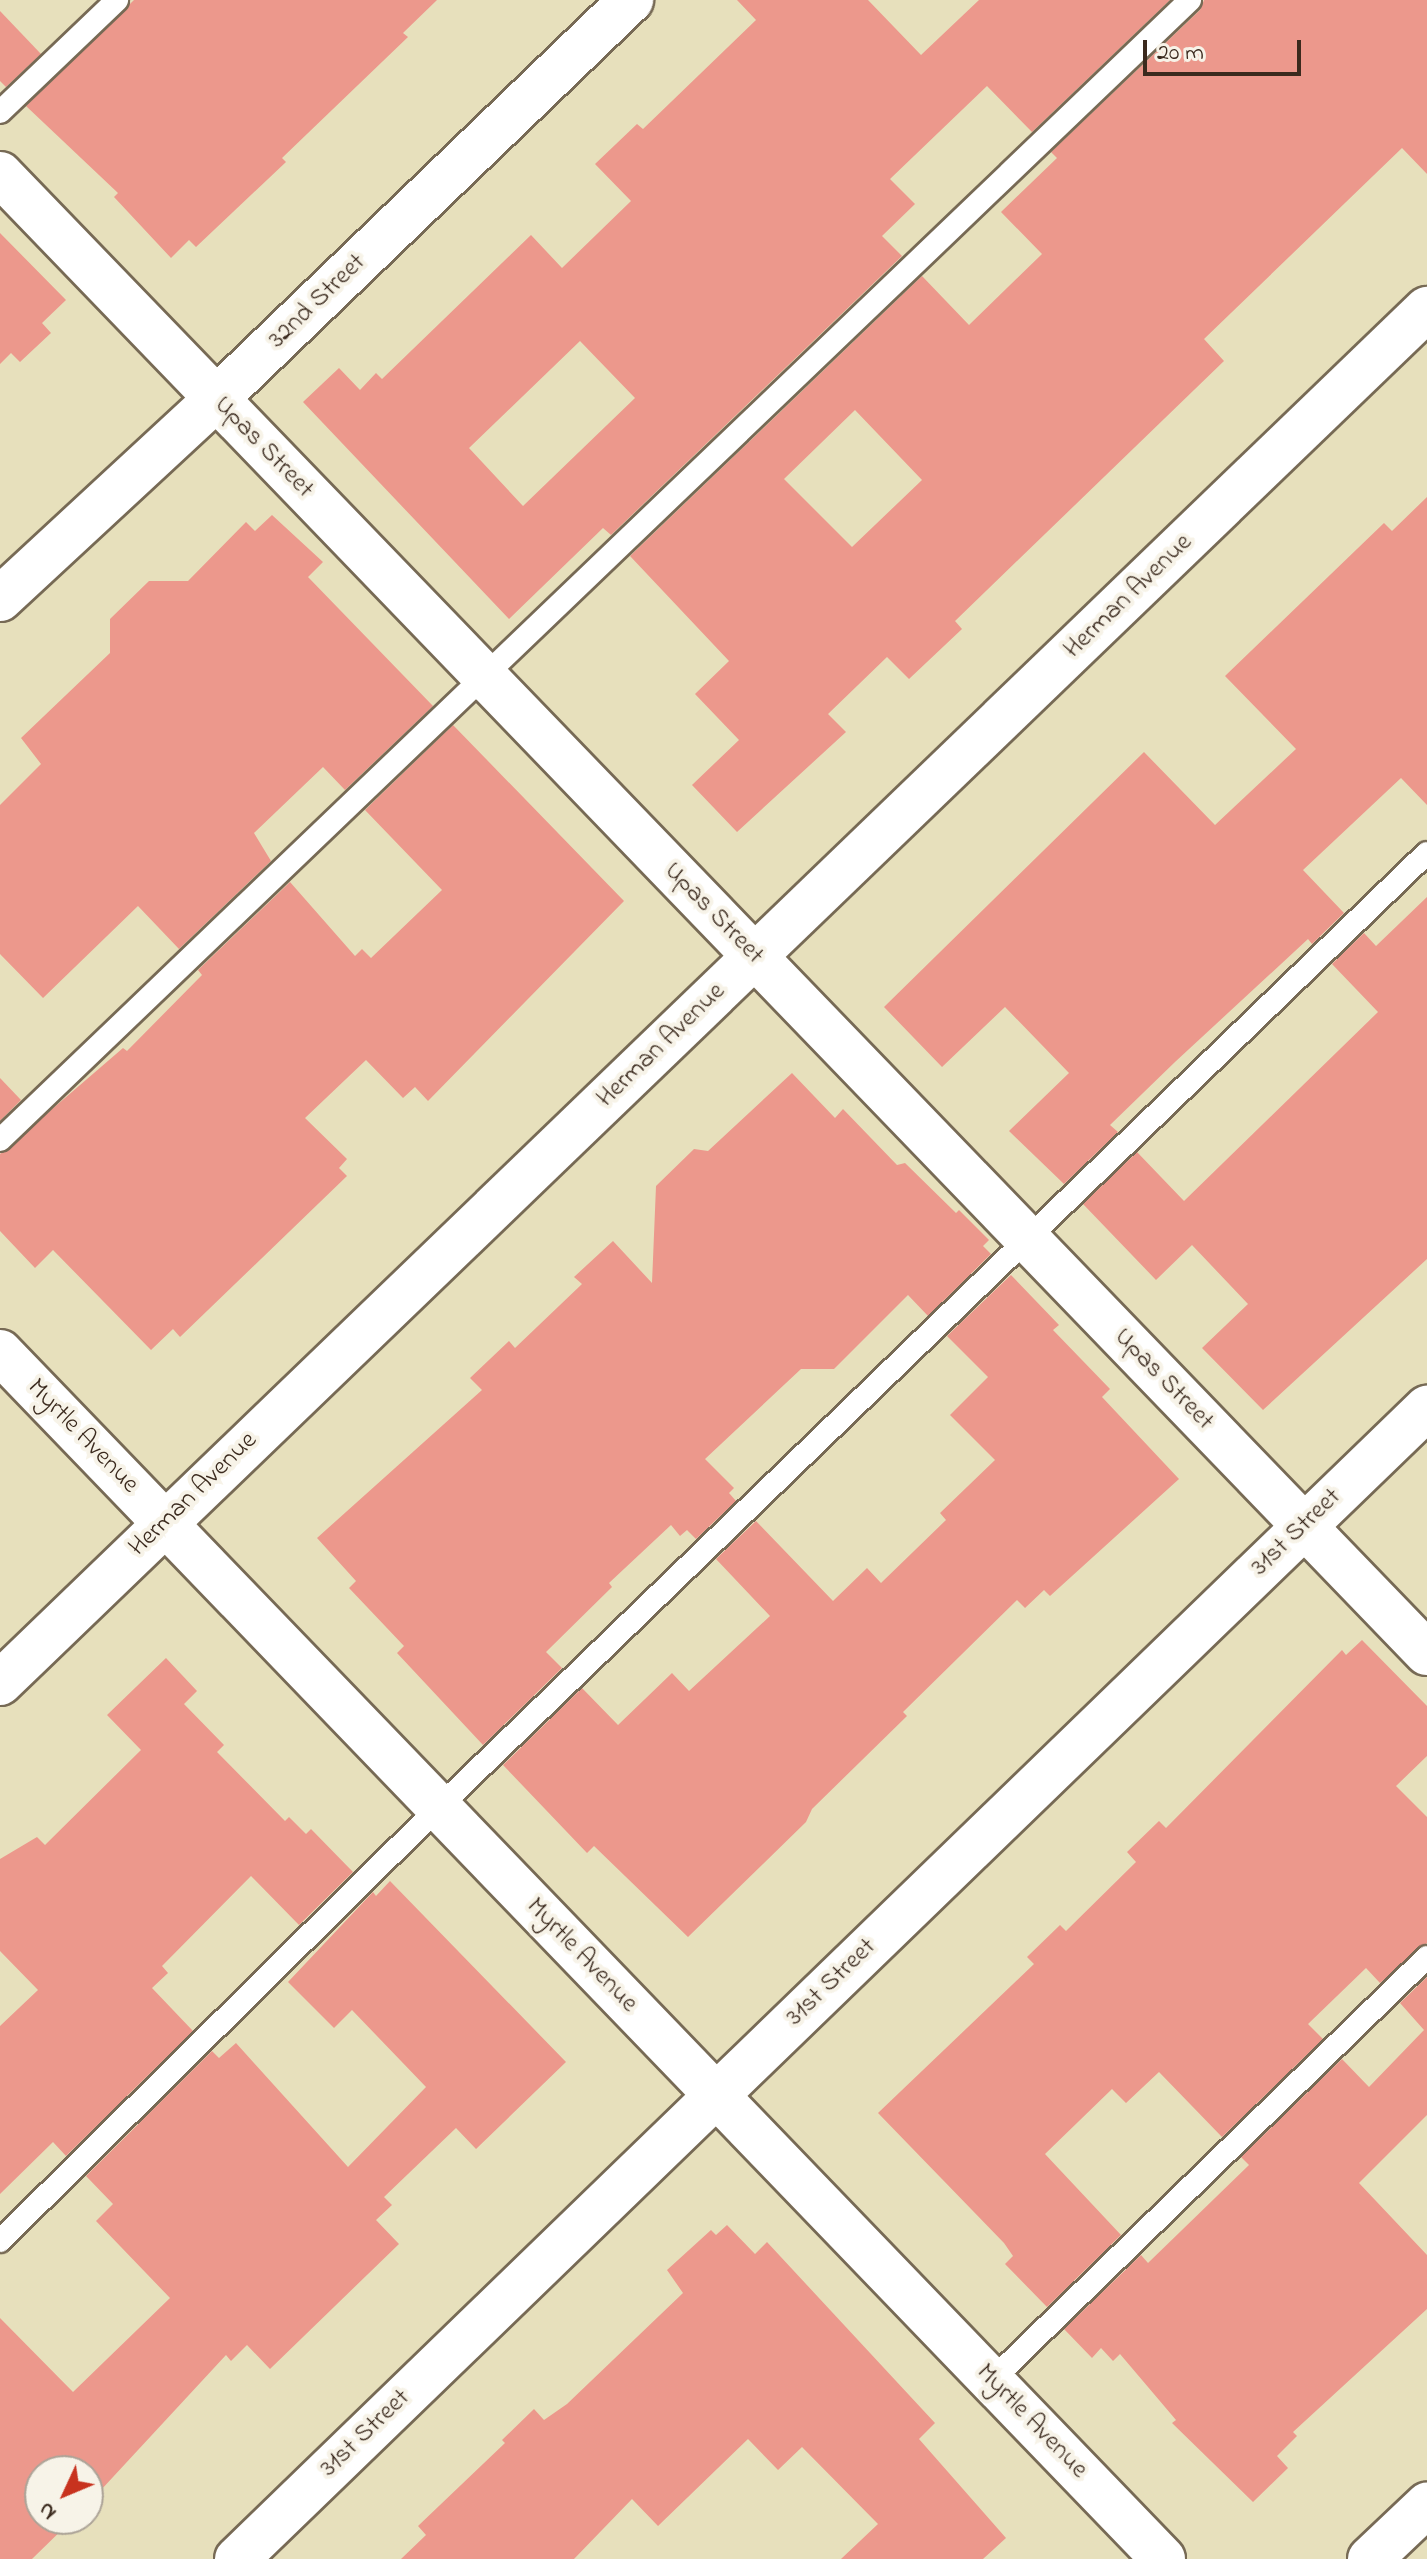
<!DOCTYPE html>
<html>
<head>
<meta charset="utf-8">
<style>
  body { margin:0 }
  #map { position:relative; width:1427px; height:2559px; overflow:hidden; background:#e7e0bc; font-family:"Indie Flower",sans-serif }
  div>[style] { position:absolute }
  .building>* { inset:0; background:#ec988c }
  .roads { filter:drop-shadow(2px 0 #776a55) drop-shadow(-2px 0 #776a55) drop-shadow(0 2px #776a55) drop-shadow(0 -2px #776a55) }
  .service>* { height:22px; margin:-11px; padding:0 11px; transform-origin:11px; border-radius:11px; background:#fff }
  .minor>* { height:44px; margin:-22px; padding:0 22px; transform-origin:22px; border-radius:22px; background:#fff }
  .tertiary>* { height:44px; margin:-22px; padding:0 22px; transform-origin:22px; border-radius:22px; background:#fff }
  span { translate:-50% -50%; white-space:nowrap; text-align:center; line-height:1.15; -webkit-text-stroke:8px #f7f3e8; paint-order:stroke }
  .street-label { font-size:26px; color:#3b2a1e }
  .north { position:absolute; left:24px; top:2455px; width:80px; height:80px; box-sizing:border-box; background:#f7f3e8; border:2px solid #aca397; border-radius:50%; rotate:226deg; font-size:22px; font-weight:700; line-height:32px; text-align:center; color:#3b2a1e }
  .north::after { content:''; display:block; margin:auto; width:28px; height:36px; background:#c8321e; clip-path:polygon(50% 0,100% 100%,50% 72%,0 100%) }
  .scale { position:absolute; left:1143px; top:40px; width:158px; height:36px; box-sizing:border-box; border:4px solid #3b2a1e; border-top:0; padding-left:10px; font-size:24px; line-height:28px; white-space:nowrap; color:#3b2a1e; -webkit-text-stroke:6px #f7f3e8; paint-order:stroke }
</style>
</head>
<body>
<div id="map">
  <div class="building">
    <i style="clip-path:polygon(134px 0,437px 0,403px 33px,408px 37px,282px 158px,286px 162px,196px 247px,189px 240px,171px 258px,114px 197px,118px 193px,26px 106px)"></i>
    <i style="clip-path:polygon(evenodd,737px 0,868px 0,921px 55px,979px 0,1170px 0,1032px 132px,987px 86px,890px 179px,915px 204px,882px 236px,902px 256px,611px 535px,603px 528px,509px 619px,303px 402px,339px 368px,360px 390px,376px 373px,382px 379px,531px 235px,562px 268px,631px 201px,595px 164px,637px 124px,643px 129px,756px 20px,737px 0,580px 341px,635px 398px,523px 506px,469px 448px,580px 341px)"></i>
    <i style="clip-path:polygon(evenodd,1204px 0,1427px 0,1427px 174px,1402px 148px,1204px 339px,1224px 361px,955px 621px,962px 629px,909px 679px,887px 657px,828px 714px,846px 732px,737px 832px,692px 785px,739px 740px,695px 694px,729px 661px,630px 556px,922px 276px,969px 325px,1042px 254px,1001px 212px,1057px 158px,1051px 152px,1200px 10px,1204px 0,855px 410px,922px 480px,852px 547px,784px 479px,855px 410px)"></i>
    <i style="clip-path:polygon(0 11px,41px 54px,6px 87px,0 81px)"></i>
    <i style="clip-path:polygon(0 233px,66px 300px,42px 323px,51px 333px,20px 362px,11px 353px,0 364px)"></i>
    <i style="clip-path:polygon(1427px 497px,1427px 805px,1401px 778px,1303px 870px,1344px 913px,1312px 944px,1308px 939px,1175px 1062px,1110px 1125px,1118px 1132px,1064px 1184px,1009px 1131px,1069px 1073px,1005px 1007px,942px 1067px,884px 1007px,1144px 752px,1215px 825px,1296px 749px,1225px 676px,1384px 523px,1392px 531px)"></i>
    <i style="clip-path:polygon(272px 515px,323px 562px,308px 577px,433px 706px,345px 790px,323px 767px,254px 833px,271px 861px,179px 949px,138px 906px,43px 998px,0 954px,0 805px,41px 764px,21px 738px,110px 653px,110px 619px,149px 581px,188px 581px,246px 522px,255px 531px)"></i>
    <i style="clip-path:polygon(453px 725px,624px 901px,428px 1101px,415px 1087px,403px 1098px,366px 1060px,305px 1118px,347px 1159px,339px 1168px,347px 1176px,180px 1337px,173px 1329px,151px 1350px,53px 1250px,35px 1268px,0 1231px,0 1154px,123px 1048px,127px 1051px,202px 975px,198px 970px,290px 882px,355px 956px,362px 949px,371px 958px,442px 890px,365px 810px)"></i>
    <i style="clip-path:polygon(1427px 897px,1427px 1259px,1263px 1410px,1202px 1348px,1248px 1304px,1192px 1245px,1156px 1280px,1083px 1204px,1137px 1152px,1184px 1201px,1378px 1012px,1332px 964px,1364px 933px,1376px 946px)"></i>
    <i style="clip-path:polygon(792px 1073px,835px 1118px,843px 1109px,897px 1165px,905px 1163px,956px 1213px,959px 1210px,989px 1240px,983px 1246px,991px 1254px,928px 1316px,908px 1295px,834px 1369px,801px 1369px,705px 1459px,734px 1488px,729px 1493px,736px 1501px,696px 1539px,687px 1530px,680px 1536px,671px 1525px,609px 1583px,612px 1587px,546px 1652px,562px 1668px,483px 1745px,397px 1653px,404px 1646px,349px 1588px,356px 1581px,317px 1538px,482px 1390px,470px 1378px,509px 1341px,515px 1348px,582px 1284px,574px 1277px,613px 1241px,652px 1283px,656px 1186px,694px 1149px,708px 1151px)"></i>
    <i style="clip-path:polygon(0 1078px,21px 1100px,0 1121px)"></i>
    <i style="clip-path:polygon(1011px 1275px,1059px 1325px,1053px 1330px,1110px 1389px,1102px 1397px,1179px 1479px,1050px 1596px,1044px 1590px,1025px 1608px,1017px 1600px,903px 1712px,907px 1716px,812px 1809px,806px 1822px,688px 1937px,594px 1846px,587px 1853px,503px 1765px,582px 1688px,618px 1725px,672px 1673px,689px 1691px,770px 1616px,716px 1559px,756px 1521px,833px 1601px,867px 1568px,881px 1583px,946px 1520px,940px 1513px,995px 1460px,950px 1415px,988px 1377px,947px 1336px)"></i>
    <i style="clip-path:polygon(1362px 1640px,1427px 1706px,1427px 1756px,1396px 1786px,1427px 1817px,1427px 1943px,1380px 1983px,1366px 1968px,1308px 2024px,1323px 2039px,1222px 2137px,1159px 2072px,1126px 2103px,1112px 2089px,1045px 2154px,1121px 2235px,1047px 2307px,1005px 2264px,1013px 2256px,1004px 2243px,878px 2113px,1034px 1964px,1027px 1957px,1060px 1925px,1066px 1931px,1136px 1862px,1127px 1852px,1159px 1821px,1166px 1828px,1342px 1650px,1346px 1655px)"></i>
    <i style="clip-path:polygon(166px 1658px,197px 1691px,184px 1704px,224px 1745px,217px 1752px,285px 1821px,289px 1817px,306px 1834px,311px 1829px,353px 1872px,299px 1925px,251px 1876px,162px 1966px,168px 1973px,152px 1988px,193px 2031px,66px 2156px,53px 2142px,0 2194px,0 2026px,38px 1990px,0 1951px,0 1859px,37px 1837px,45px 1845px,141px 1750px,107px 1715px)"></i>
    <i style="clip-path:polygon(390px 1881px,566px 2062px,476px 2149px,456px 2128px,384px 2197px,392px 2205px,376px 2220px,399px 2244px,270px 2369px,247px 2345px,231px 2361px,226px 2355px,88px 2504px,88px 2471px,40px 2471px,40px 2519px,73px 2519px,32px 2559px,0 2559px,0 2318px,73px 2392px,170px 2298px,96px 2221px,113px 2204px,86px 2176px,212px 2051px,219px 2058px,236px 2043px,348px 2167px,426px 2087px,352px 2010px,334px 2028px,288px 1982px,373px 1892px,376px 1896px)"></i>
    <i style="clip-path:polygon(1427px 1977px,1427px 2115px,1359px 2183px,1427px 2255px,1427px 2309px,1293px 2432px,1297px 2436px,1277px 2456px,1288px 2468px,1253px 2502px,1172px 2423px,1176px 2420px,1120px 2354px,1113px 2361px,1101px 2348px,1092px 2358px,1064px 2329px,1141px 2255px,1148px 2263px,1249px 2165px,1241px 2157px,1342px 2059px,1369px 2087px,1424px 2030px,1400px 2003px)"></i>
    <i style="clip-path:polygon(727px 2225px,755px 2254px,767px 2242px,935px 2423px,919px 2439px,1006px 2538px,983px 2559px,841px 2559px,878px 2524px,802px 2447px,778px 2470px,748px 2439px,658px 2526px,632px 2499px,574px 2559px,401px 2559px,426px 2535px,418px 2526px,505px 2443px,502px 2440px,534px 2409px,544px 2420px,567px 2404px,683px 2293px,667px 2270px,711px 2230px,716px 2235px)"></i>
  </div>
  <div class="roads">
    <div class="service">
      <i style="left:0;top:112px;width:162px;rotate:-43.7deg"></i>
      <i style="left:0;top:1140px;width:1648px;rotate:-43.77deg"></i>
      <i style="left:0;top:2241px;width:617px;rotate:-44.67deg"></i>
      <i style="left:439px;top:1807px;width:1373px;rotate:-44deg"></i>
      <i style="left:991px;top:2381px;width:608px;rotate:-44.2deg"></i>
    </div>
    <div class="minor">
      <i style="left:0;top:1352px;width:1676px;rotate:46.06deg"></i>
      <i style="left:0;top:1683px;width:1981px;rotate:-43.92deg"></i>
      <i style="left:237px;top:2559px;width:1656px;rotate:-44.05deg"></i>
      <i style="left:1370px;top:2559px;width:79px;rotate:-43.5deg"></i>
    </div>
    <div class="tertiary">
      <i style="left:0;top:174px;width:2055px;rotate:46.03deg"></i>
      <i style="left:0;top:599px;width:294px;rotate:-42.8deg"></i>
      <i style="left:216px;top:399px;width:576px;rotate:-43.87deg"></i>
    </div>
  </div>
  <div class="street-label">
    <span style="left:318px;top:302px;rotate:-44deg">32nd Street</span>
    <span style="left:263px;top:448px;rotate:46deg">Upas Street</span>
    <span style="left:1129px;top:597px;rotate:-44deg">Herman Avenue</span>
    <span style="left:713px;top:914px;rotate:46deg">Upas Street</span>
    <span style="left:662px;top:1046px;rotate:-44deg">Herman Avenue</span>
    <span style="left:1163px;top:1380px;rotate:46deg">Upas Street</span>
    <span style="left:82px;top:1437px;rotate:46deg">Myrtle Avenue</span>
    <span style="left:194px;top:1495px;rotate:-44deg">Herman Avenue</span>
    <span style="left:1297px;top:1533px;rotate:-44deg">31st Street</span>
    <span style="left:581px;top:1956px;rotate:46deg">Myrtle Avenue</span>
    <span style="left:832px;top:1983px;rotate:-44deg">31st Street</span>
    <span style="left:1031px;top:2422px;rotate:46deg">Myrtle Avenue</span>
    <span style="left:366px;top:2434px;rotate:-44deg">31st Street</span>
  </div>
  <div class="north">N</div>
  <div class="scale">20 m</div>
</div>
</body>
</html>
